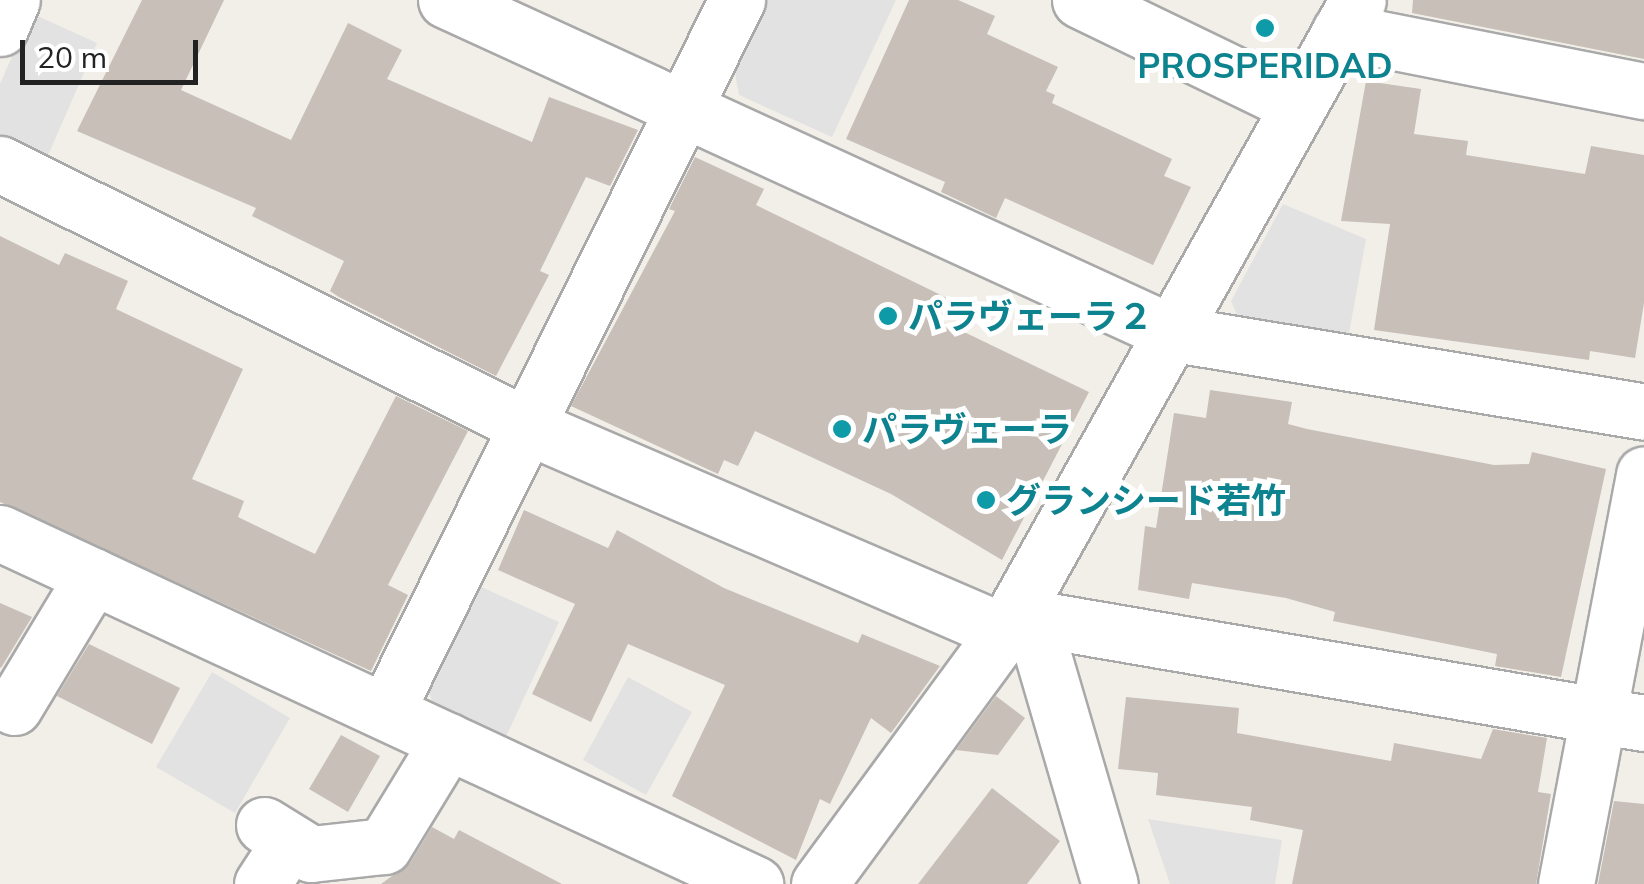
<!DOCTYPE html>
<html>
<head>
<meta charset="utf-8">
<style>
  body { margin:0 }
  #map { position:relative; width:1644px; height:884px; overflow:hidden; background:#f2efe9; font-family:Mulish,"Noto Sans JP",sans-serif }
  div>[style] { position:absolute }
  .parking>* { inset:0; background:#e2e2e2 }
  .building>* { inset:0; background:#c7bfb8 }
  .roads { filter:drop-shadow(2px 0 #a9a9a9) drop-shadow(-2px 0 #a9a9a9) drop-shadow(0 2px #a9a9a9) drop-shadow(0 -2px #a9a9a9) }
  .minor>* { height:55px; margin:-27.5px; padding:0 27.5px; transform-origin:27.5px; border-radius:27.5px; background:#fff }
  .dots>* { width:28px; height:28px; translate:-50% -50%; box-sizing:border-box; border:5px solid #fff; border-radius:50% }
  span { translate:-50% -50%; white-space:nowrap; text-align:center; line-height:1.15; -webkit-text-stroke:10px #fff; paint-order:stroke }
  .culture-label { font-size:35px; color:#0d838f; font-weight:700 }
  .left { translate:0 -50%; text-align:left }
  .scale { position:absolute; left:20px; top:40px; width:178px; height:45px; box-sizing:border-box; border:5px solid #222; border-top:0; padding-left:12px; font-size:30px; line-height:35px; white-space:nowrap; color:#222; -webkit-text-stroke:8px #fff; paint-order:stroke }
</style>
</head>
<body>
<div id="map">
  <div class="parking">
    <i style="clip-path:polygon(764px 0,896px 0,832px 137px,739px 95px,734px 67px)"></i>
    <i style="clip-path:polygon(31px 13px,97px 43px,46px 160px,0 140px,0 84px)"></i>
    <i style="clip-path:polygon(1283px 204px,1366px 239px,1348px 339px,1243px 328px,1231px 301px)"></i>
    <i style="clip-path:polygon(477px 585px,559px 622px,505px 739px,434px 707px,429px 692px)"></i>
    <i style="clip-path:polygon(212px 672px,290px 718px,235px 813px,156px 767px)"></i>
    <i style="clip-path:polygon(628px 677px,692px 712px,646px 795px,583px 760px)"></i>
    <i style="clip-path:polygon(1148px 819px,1282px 840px,1275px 884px,1170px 884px)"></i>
  </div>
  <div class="building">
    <i style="clip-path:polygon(142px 0,224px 0,181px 90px,291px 140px,348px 23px,402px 50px,387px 79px,532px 142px,549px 97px,638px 130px,610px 186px,586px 177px,540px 271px,549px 275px,496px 376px,339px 297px,330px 291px,344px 261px,252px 216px,256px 208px,77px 131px)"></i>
    <i style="clip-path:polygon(909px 0,958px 0,995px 16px,987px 34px,1058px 67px,1046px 91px,1055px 95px,1052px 103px,1172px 159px,1164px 176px,1191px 187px,1153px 265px,1005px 198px,996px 218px,941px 192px,945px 182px,846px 139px)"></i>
    <i style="clip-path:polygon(1413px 0,1644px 0,1644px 59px,1412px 13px)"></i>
    <i style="clip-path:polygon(1366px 81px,1421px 89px,1414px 134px,1468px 141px,1466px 155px,1585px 174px,1591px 146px,1644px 155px,1644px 303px,1635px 358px,1590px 351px,1589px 360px,1374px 330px,1390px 224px,1341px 221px)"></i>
    <i style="clip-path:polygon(695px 157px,764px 189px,756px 205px,947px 298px,937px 319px,1089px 392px,1002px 560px,891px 494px,755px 431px,738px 466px,724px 460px,718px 474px,571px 406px,675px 211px,669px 209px)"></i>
    <i style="clip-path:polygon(0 236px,59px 265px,65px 253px,128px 281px,116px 309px,243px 369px,192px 479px,244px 501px,238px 517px,315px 554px,396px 396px,468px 431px,388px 585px,408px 595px,371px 671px,0 502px)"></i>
    <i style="clip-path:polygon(1210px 390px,1292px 402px,1288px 424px,1307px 429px,1494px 465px,1529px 464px,1532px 452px,1606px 469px,1561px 677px,1495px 666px,1497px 654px,1333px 621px,1335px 612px,1286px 598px,1192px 583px,1189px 599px,1138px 590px,1145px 526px,1156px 528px,1174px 413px,1206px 418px)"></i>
    <i style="clip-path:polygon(524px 510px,608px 548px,617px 530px,724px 588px,858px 643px,862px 634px,940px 666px,891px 733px,871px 718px,830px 804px,820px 799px,796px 860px,672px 796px,725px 685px,628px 644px,591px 722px,532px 694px,575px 604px,498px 570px)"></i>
    <i style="clip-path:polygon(0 603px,32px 617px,1px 668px,0 667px)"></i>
    <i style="clip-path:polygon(89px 644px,180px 688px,152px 744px,57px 696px)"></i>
    <i style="clip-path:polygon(996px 696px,1025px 718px,998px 755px,956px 750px)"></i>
    <i style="clip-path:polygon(1126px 697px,1239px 708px,1237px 733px,1391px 761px,1394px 743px,1481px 759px,1493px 729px,1547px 738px,1538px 792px,1551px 794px,1536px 884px,1292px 884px,1303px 830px,1250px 820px,1252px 807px,1156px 795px,1158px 773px,1118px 769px)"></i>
    <i style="clip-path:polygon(341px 735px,380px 756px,348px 812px,309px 789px)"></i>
    <i style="clip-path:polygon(992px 788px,1060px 841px,1027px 884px,918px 884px)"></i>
    <i style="clip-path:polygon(1614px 801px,1644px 804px,1644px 884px,1598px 884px)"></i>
    <i style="clip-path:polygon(432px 827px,454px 839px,459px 830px,562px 884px,381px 884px,410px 863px)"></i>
  </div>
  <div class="roads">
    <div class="minor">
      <i style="left:446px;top:0;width:802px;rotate:24.62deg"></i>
      <i style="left:1175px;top:334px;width:475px;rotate:9.4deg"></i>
      <i style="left:1080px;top:0;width:241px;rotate:25.8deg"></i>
      <i style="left:0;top:28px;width:30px;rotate:-67deg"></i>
      <i style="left:1340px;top:31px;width:310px;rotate:11.2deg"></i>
      <i style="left:0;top:164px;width:591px;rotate:26.43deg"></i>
      <i style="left:529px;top:427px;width:517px;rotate:23.34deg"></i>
      <i style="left:1004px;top:632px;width:31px;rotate:-27deg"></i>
      <i style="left:1032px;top:618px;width:621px;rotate:9.74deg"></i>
      <i style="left:0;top:533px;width:833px;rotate:24.93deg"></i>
      <i style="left:1032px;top:618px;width:277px;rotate:73.7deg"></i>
      <i style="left:14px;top:707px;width:153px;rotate:-58.9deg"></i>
      <i style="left:387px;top:709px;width:791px;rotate:-63.73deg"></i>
      <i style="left:264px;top:825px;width:55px;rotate:31.7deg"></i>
      <i style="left:311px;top:854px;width:73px;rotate:-6.3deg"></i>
      <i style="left:384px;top:846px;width:123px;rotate:-58.6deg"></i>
      <i style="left:262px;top:884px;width:51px;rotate:-56.9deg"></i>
      <i style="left:819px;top:884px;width:313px;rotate:-53.7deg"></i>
      <i style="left:1004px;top:632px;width:724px;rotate:-60.75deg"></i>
      <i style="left:1566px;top:884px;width:417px;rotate:-79.2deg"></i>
    </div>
  </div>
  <div class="dots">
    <i style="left:1265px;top:28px;background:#0f9aa8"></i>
    <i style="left:888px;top:316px;background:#0f9aa8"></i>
    <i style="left:842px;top:429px;background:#0f9aa8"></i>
    <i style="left:986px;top:500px;background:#0f9aa8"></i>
  </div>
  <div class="culture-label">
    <span style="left:1265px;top:65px">PROSPERIDAD</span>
    <span class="left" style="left:908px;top:316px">パラヴェーラ２</span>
    <span class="left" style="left:862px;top:429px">パラヴェーラ</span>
    <span class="left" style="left:1006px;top:500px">グランシード若竹</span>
  </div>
  <div class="scale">20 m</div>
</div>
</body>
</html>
